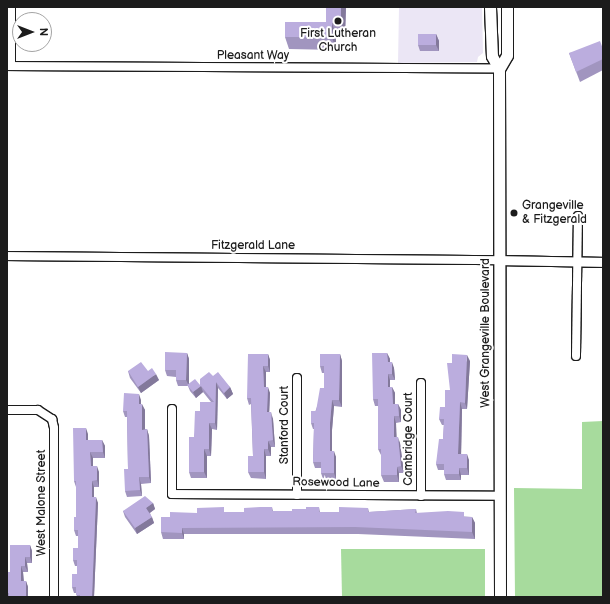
<!DOCTYPE html>
<html>
<head>
<meta charset="utf-8">
<style>
  body { margin:0 }
  #map { position:relative; width:610px; height:604px; overflow:hidden; background:#fff; font-family:"Balsamiq Sans",sans-serif }
  div>[style] { position:absolute }
  .built>* { inset:0; background:#ebe6f5 }
  .green>* { inset:0; background:#a7db9d }
  .roads { filter:drop-shadow(1px 0 #1c1c1c) drop-shadow(-1px 0 #1c1c1c) drop-shadow(0 1px #1c1c1c) drop-shadow(0 -1px #1c1c1c) }
  .minor>* { height:8px; margin:-4px; padding:0 4px; transform-origin:4px; border-radius:4px; background:#fff }
  .tertiary>* { height:9px; margin:-4.5px; padding:0 4.5px; transform-origin:4.5px; border-radius:4.5px; background:#fff }
  .secondary>* { height:11px; margin:-5.5px; padding:0 5.5px; transform-origin:5.5px; border-radius:5.5px; background:#fff }
  .wall>* { inset:0; background:#a195bf }
  .shaded-wall>* { inset:0; background:#83799b }
  .building>* { inset:0; background:#bbadde }
  .dots>* { width:11px; height:11px; translate:-50% -50%; box-sizing:border-box; border:2px solid #fff; border-radius:50% }
  span { translate:-50% -50%; white-space:nowrap; text-align:center; line-height:1.15; -webkit-text-stroke:4px #fff; paint-order:stroke }
  .poi-label { font-size:12px; color:#1c1c1c }
  .left { translate:0 -50%; text-align:left }
  .street-label { font-size:12px; color:#1c1c1c }
  .frame { position:absolute; inset:0; border:8px solid #1c1c1c; pointer-events:none }
  .north { position:absolute; left:12px; top:12px; width:40px; height:40px; box-sizing:border-box; background:#fff; border:1px solid #a4a4a4; border-radius:50%; rotate:90deg; font-size:11px; font-weight:700; line-height:16px; text-align:center; color:#1c1c1c }
  .north::after { content:''; display:block; margin:auto; width:14px; height:18px; background:#1c1c1c; clip-path:polygon(50% 0,100% 100%,50% 72%,0 100%) }
</style>
</head>
<body>
<div id="map">
  <div class="built">
    <i style="clip-path:polygon(399px 7px,482px 7px,483px 53px,478px 57px,477px 62px,398px 63px)"></i>
  </div>
  <div class="green">
    <i style="clip-path:polygon(603px 421px,603px 597px,515px 597px,514px 488px,582px 489px,582px 422px)"></i>
    <i style="clip-path:polygon(341px 549px,485px 549px,485px 597px,342px 597px)"></i>
  </div>
  <div class="roads">
    <div class="minor">
      <i style="left:7px;top:66px;width:492px;rotate:0.3deg"></i>
      <i style="left:11px;top:66px;width:59px;rotate:-90deg"></i>
      <i style="left:7px;top:256px;width:492px;rotate:0.5deg"></i>
      <i style="left:576px;top:356px;width:140px;rotate:-89.2deg"></i>
      <i style="left:297px;top:378px;width:117px;rotate:90deg"></i>
      <i style="left:172px;top:409px;width:85px;rotate:90deg"></i>
      <i style="left:172px;top:494px;width:328px;rotate:0.3deg"></i>
      <i style="left:7px;top:410px;width:31px"></i>
      <i style="left:38px;top:410px;width:17px;rotate:33deg"></i>
      <i style="left:52px;top:419px;width:9px;rotate:77deg"></i>
      <i style="left:54px;top:428px;width:169px;rotate:90deg"></i>
      <i style="left:421px;top:496px;width:113px;rotate:-90deg"></i>
    </div>
    <div class="tertiary">
      <i style="left:499px;top:260px;width:104px;rotate:1.1deg"></i>
    </div>
    <div class="secondary">
      <i style="left:490px;top:7px;width:49px;rotate:87.7deg"></i>
      <i style="left:492px;top:56px;width:15px;rotate:62deg"></i>
      <i style="left:499px;top:69px;width:528px;rotate:89.89deg"></i>
      <i style="left:499px;top:69px;width:16px;rotate:-60deg"></i>
      <i style="left:507px;top:55px;width:48px;rotate:-90deg"></i>
    </div>
  </div>
  <div class="wall">
    <i style="clip-path:polygon(346px 7px,345px 35px,336px 35px,336px 50px,289px 49px,285px 37px,326px 22px)"></i>
    <i style="clip-path:polygon(404px 7px,430px 7px,404px 8px)"></i>
    <i style="clip-path:polygon(436px 34px,439px 41px,439px 51px,420px 51px,418px 45px)"></i>
    <i style="clip-path:polygon(603px 49px,603px 70px,580px 82px,569px 53px)"></i>
    <i style="clip-path:polygon(187px 353px,189px 359px,189px 384px,200px 385px,213px 376px,230px 387px,233px 394px,227px 399px,218px 388px,217px 430px,212px 429px,211px 456px,207px 456px,207px 478px,191px 478px,189px 472px,194px 437px,200px 411px,211px 402px,203px 392px,196px 398px,190px 391px,188px 386px,178px 386px,176px 380px,176px 377px,167px 376px,165px 370px)"></i>
    <i style="clip-path:polygon(387px 353px,390px 359px,390px 362px,394px 368px,395px 380px,390px 380px,390px 387px,392px 387px,395px 393px,395px 404px,398px 404px,401px 410px,401px 422px,396px 423px,396px 437px,400px 443px,404px 473px,399px 473px,399px 482px,384px 482px,381px 475px,381px 455px,378px 449px,378px 406px,375px 406px,373px 399px)"></i>
    <i style="clip-path:polygon(268px 354px,270px 360px,270px 372px,266px 372px,266px 387px,270px 393px,269px 412px,273px 419px,275px 447px,271px 447px,271px 456px,266px 456px,266px 479px,251px 478px,248px 472px,253px 456px,251px 404px,249px 405px,247px 398px)"></i>
    <i style="clip-path:polygon(340px 354px,342px 361px,342px 407px,334px 406px,332px 430px,332px 451px,336px 457px,336px 479px,323px 479px,321px 473px,321px 468px,315px 468px,313px 462px,314px 429px,313px 429px,311px 423px,324px 388px,324px 373px,322px 373px,320px 366px)"></i>
    <i style="clip-path:polygon(470px 361px,467px 409px,462px 409px,461px 454px,469px 460px,469px 475px,461px 475px,461px 480px,446px 480px,444px 474px,444px 470px,438px 470px,436px 464px,443px 439px,444px 425px,442px 425px,439px 419px,445px 407px,450px 390px,452px 363px)"></i>
    <i style="clip-path:polygon(128px 371px,148px 371px,159px 380px,141px 393px,130px 378px)"></i>
    <i style="clip-path:polygon(141px 400px,141px 404px,145px 410px,145px 429px,147px 429px,149px 436px,151px 483px,141px 484px,142px 496px,127px 497px,125px 491px,128px 469px,127px 417px,125px 417px,123px 411px)"></i>
    <i style="clip-path:polygon(88px 434px,88px 440px,102px 440px,105px 446px,105px 458px,93px 458px,93px 466px,99px 472px,99px 487px,94px 487px,94px 497px,98px 503px,94px 597px,77px 597px,76px 593px,74px 593px,72px 587px,77px 574px,77px 566px,75px 566px,73px 560px,78px 548px,78px 536px,76px 536px,74px 530px,76px 517px,76px 487px,74px 481px)"></i>
    <i style="clip-path:polygon(153px 503px,155px 509px,150px 513px,154px 523px,137px 534px,125px 517px,123px 511px)"></i>
    <i style="clip-path:polygon(272px 507px,273px 511px,292px 511px,319px 507px,320px 512px,339px 512px,368px 508px,369px 512px,416px 509px,417px 513px,472px 517px,475px 523px,475px 539px,358px 534px,184px 534px,184px 539px,163px 539px,161px 532px,170px 517px,197px 513px,244px 512px)"></i>
    <i style="clip-path:polygon(30px 545px,32px 551px,32px 563px,27px 563px,28px 572px,23px 572px,24px 581px,26px 581px,28px 587px,28px 597px,7px 597px,7px 593px)"></i>
  </div>
  <div class="shaded-wall">
    <i style="clip-path:polygon(341px 7px,346px 7px,345px 35px,341px 23px)"></i>
    <i style="clip-path:polygon(332px 23px,336px 35px,336px 50px,332px 37px)"></i>
    <i style="clip-path:polygon(436px 34px,439px 41px,439px 51px,436px 45px)"></i>
    <i style="clip-path:polygon(187px 353px,189px 359px,189px 386px,186px 380px)"></i>
    <i style="clip-path:polygon(387px 353px,390px 359px,390px 368px,388px 362px)"></i>
    <i style="clip-path:polygon(268px 354px,270px 360px,270px 372px,268px 366px)"></i>
    <i style="clip-path:polygon(340px 354px,342px 361px,342px 407px,339px 400px)"></i>
    <i style="clip-path:polygon(467px 355px,470px 361px,467px 409px,465px 403px)"></i>
    <i style="clip-path:polygon(392px 362px,394px 368px,395px 380px,392px 374px)"></i>
    <i style="clip-path:polygon(263px 366px,266px 372px,266px 394px,264px 387px)"></i>
    <i style="clip-path:polygon(156px 374px,159px 380px,141px 393px,138px 387px)"></i>
    <i style="clip-path:polygon(388px 374px,390px 380px,390px 393px,388px 387px)"></i>
    <i style="clip-path:polygon(216px 382px,218px 388px,217px 430px,215px 423px)"></i>
    <i style="clip-path:polygon(201px 386px,203px 392px,196px 398px,193px 392px)"></i>
    <i style="clip-path:polygon(230px 387px,233px 394px,227px 399px,224px 393px)"></i>
    <i style="clip-path:polygon(268px 387px,270px 393px,269px 419px,267px 412px)"></i>
    <i style="clip-path:polygon(392px 387px,395px 393px,395px 410px,393px 404px)"></i>
    <i style="clip-path:polygon(139px 394px,141px 400px,141px 410px,139px 404px)"></i>
    <i style="clip-path:polygon(332px 400px,334px 406px,332px 430px,332px 457px,330px 451px,330px 423px)"></i>
    <i style="clip-path:polygon(460px 402px,462px 409px,461px 460px,458px 454px)"></i>
    <i style="clip-path:polygon(142px 404px,145px 410px,145px 436px,142px 430px)"></i>
    <i style="clip-path:polygon(398px 404px,401px 410px,401px 422px,399px 416px)"></i>
    <i style="clip-path:polygon(271px 412px,273px 419px,275px 447px,273px 440px)"></i>
    <i style="clip-path:polygon(394px 416px,396px 423px,397px 443px,394px 437px)"></i>
    <i style="clip-path:polygon(209px 423px,212px 429px,211px 456px,209px 449px)"></i>
    <i style="clip-path:polygon(86px 428px,88px 434px,88px 446px,86px 440px)"></i>
    <i style="clip-path:polygon(147px 429px,149px 436px,151px 483px,149px 477px)"></i>
    <i style="clip-path:polygon(398px 437px,400px 443px,404px 473px,401px 466px)"></i>
    <i style="clip-path:polygon(102px 440px,105px 446px,105px 458px,103px 452px)"></i>
    <i style="clip-path:polygon(268px 441px,271px 447px,271px 456px,268px 449px)"></i>
    <i style="clip-path:polygon(204px 449px,207px 456px,207px 478px,204px 472px)"></i>
    <i style="clip-path:polygon(264px 449px,266px 456px,266px 479px,264px 472px)"></i>
    <i style="clip-path:polygon(334px 451px,336px 457px,336px 479px,334px 473px)"></i>
    <i style="clip-path:polygon(90px 452px,93px 458px,93px 473px,91px 466px)"></i>
    <i style="clip-path:polygon(467px 454px,469px 460px,469px 475px,467px 468px)"></i>
    <i style="clip-path:polygon(97px 466px,99px 472px,99px 487px,97px 480px)"></i>
    <i style="clip-path:polygon(397px 467px,399px 473px,399px 482px,397px 475px)"></i>
    <i style="clip-path:polygon(459px 468px,461px 475px,461px 480px,459px 474px)"></i>
    <i style="clip-path:polygon(139px 477px,141px 484px,142px 496px,140px 490px)"></i>
    <i style="clip-path:polygon(92px 481px,94px 487px,94px 503px,92px 497px)"></i>
    <i style="clip-path:polygon(96px 497px,98px 503px,94px 597px,92px 597px)"></i>
    <i style="clip-path:polygon(153px 503px,155px 509px,148px 514px,146px 508px)"></i>
    <i style="clip-path:polygon(152px 517px,154px 523px,137px 534px,135px 528px)"></i>
    <i style="clip-path:polygon(472px 517px,475px 523px,475px 539px,472px 532px)"></i>
    <i style="clip-path:polygon(182px 528px,184px 534px,184px 539px,182px 533px)"></i>
    <i style="clip-path:polygon(30px 545px,32px 551px,32px 563px,30px 557px)"></i>
    <i style="clip-path:polygon(25px 557px,27px 563px,28px 572px,25px 566px)"></i>
    <i style="clip-path:polygon(21px 566px,23px 572px,24px 587px,21px 581px)"></i>
    <i style="clip-path:polygon(26px 581px,28px 587px,28px 597px,26px 597px)"></i>
  </div>
  <div class="building">
    <i style="clip-path:polygon(326px 7px,341px 7px,341px 23px,332px 23px,332px 37px,285px 37px,285px 22px,326px 22px)"></i>
    <i style="clip-path:polygon(418px 34px,436px 34px,436px 45px,418px 45px)"></i>
    <i style="clip-path:polygon(600px 41px,603px 49px,603px 59px,576px 72px,569px 53px)"></i>
    <i style="clip-path:polygon(165px 352px,187px 353px,186px 380px,176px 380px,176px 370px,165px 370px)"></i>
    <i style="clip-path:polygon(372px 353px,387px 353px,388px 362px,392px 362px,392px 374px,388px 374px,388px 387px,392px 387px,393px 404px,398px 404px,399px 416px,394px 416px,394px 437px,398px 437px,401px 466px,397px 467px,397px 475px,381px 475px,381px 449px,378px 449px,378px 399px,373px 399px)"></i>
    <i style="clip-path:polygon(248px 354px,268px 354px,268px 366px,263px 366px,264px 387px,268px 387px,267px 412px,271px 412px,273px 440px,268px 441px,268px 449px,264px 449px,264px 472px,248px 472px,248px 456px,253px 456px,251px 398px,247px 398px)"></i>
    <i style="clip-path:polygon(320px 354px,340px 354px,339px 400px,332px 400px,330px 423px,330px 451px,334px 451px,334px 473px,321px 473px,321px 462px,313px 462px,314px 423px,311px 423px,311px 411px,316px 411px,320px 388px,324px 388px,324px 366px,320px 366px)"></i>
    <i style="clip-path:polygon(452px 354px,467px 355px,465px 403px,460px 402px,458px 454px,467px 454px,467px 468px,459px 468px,459px 474px,444px 474px,444px 464px,436px 464px,439px 439px,443px 439px,444px 419px,439px 419px,440px 407px,445px 407px,445px 390px,450px 390px,447px 363px,452px 363px)"></i>
    <i style="clip-path:polygon(141px 362px,148px 371px,152px 368px,156px 374px,138px 387px,128px 371px)"></i>
    <i style="clip-path:polygon(209px 372px,213px 376px,218px 372px,230px 387px,224px 393px,216px 382px,215px 423px,209px 423px,209px 449px,204px 449px,204px 472px,189px 472px,189px 437px,194px 437px,195px 411px,200px 411px,200px 402px,214px 402px,201px 386px,193px 392px,187px 385px,195px 379px,200px 385px,200px 379px)"></i>
    <i style="clip-path:polygon(124px 393px,139px 394px,139px 404px,142px 404px,142px 430px,147px 429px,149px 477px,139px 477px,140px 490px,125px 491px,124px 469px,128px 469px,127px 411px,123px 411px)"></i>
    <i style="clip-path:polygon(73px 428px,86px 428px,86px 440px,102px 440px,103px 452px,90px 452px,91px 466px,97px 466px,97px 480px,92px 481px,92px 497px,96px 497px,92px 597px,80px 597px,80px 595px,76px 595px,76px 587px,72px 587px,72px 574px,77px 574px,77px 560px,73px 560px,73px 548px,78px 548px,78px 530px,74px 530px,74px 517px,76px 517px,76px 481px,74px 481px)"></i>
    <i style="clip-path:polygon(145px 496px,153px 503px,146px 508px,152px 517px,135px 528px,123px 511px)"></i>
    <i style="clip-path:polygon(224px 507px,224px 512px,244px 512px,244px 508px,260px 507px,272px 507px,272px 511px,292px 511px,292px 509px,306px 509px,306px 507px,319px 507px,319px 512px,339px 512px,339px 507px,368px 508px,368px 512px,416px 509px,415px 513px,448px 511px,464px 512px,464px 517px,472px 517px,472px 532px,355px 527px,182px 528px,182px 533px,161px 532px,161px 517px,170px 517px,170px 512px,197px 513px,197px 508px)"></i>
    <i style="clip-path:polygon(10px 545px,30px 545px,30px 557px,25px 557px,25px 566px,21px 566px,21px 581px,26px 581px,26px 597px,9px 597px,9px 593px,7px 593px,7px 572px,10px 572px)"></i>
  </div>
  <div class="dots">
    <i style="left:338px;top:21px;background:#1c1c1c"></i>
    <i style="left:514px;top:213px;background:#1c1c1c"></i>
  </div>
  <div class="poi-label">
    <span style="left:338px;top:41px">First Lutheran<br>Church</span>
    <span class="left" style="left:522px;top:213px">Grangeville<br>&amp; Fitzgerald</span>
  </div>
  <div class="street-label">
    <span style="left:253px;top:56px">Pleasant Way</span>
    <span style="left:253px;top:246px">Fitzgerald Lane</span>
    <span style="left:486px;top:333px;rotate:-90deg">West Grangeville Boulevard</span>
    <span style="left:285px;top:425px;rotate:-90deg">Stanford Court</span>
    <span style="left:409px;top:439px;rotate:-90deg">Cambridge Court</span>
    <span style="left:336px;top:483px;rotate:1deg">Rosewood Lane</span>
    <span style="left:42px;top:503px;rotate:-90deg">West Malone Street</span>
  </div>
  <div class="frame"></div>
  <div class="north">N</div>
</div>
</body>
</html>
